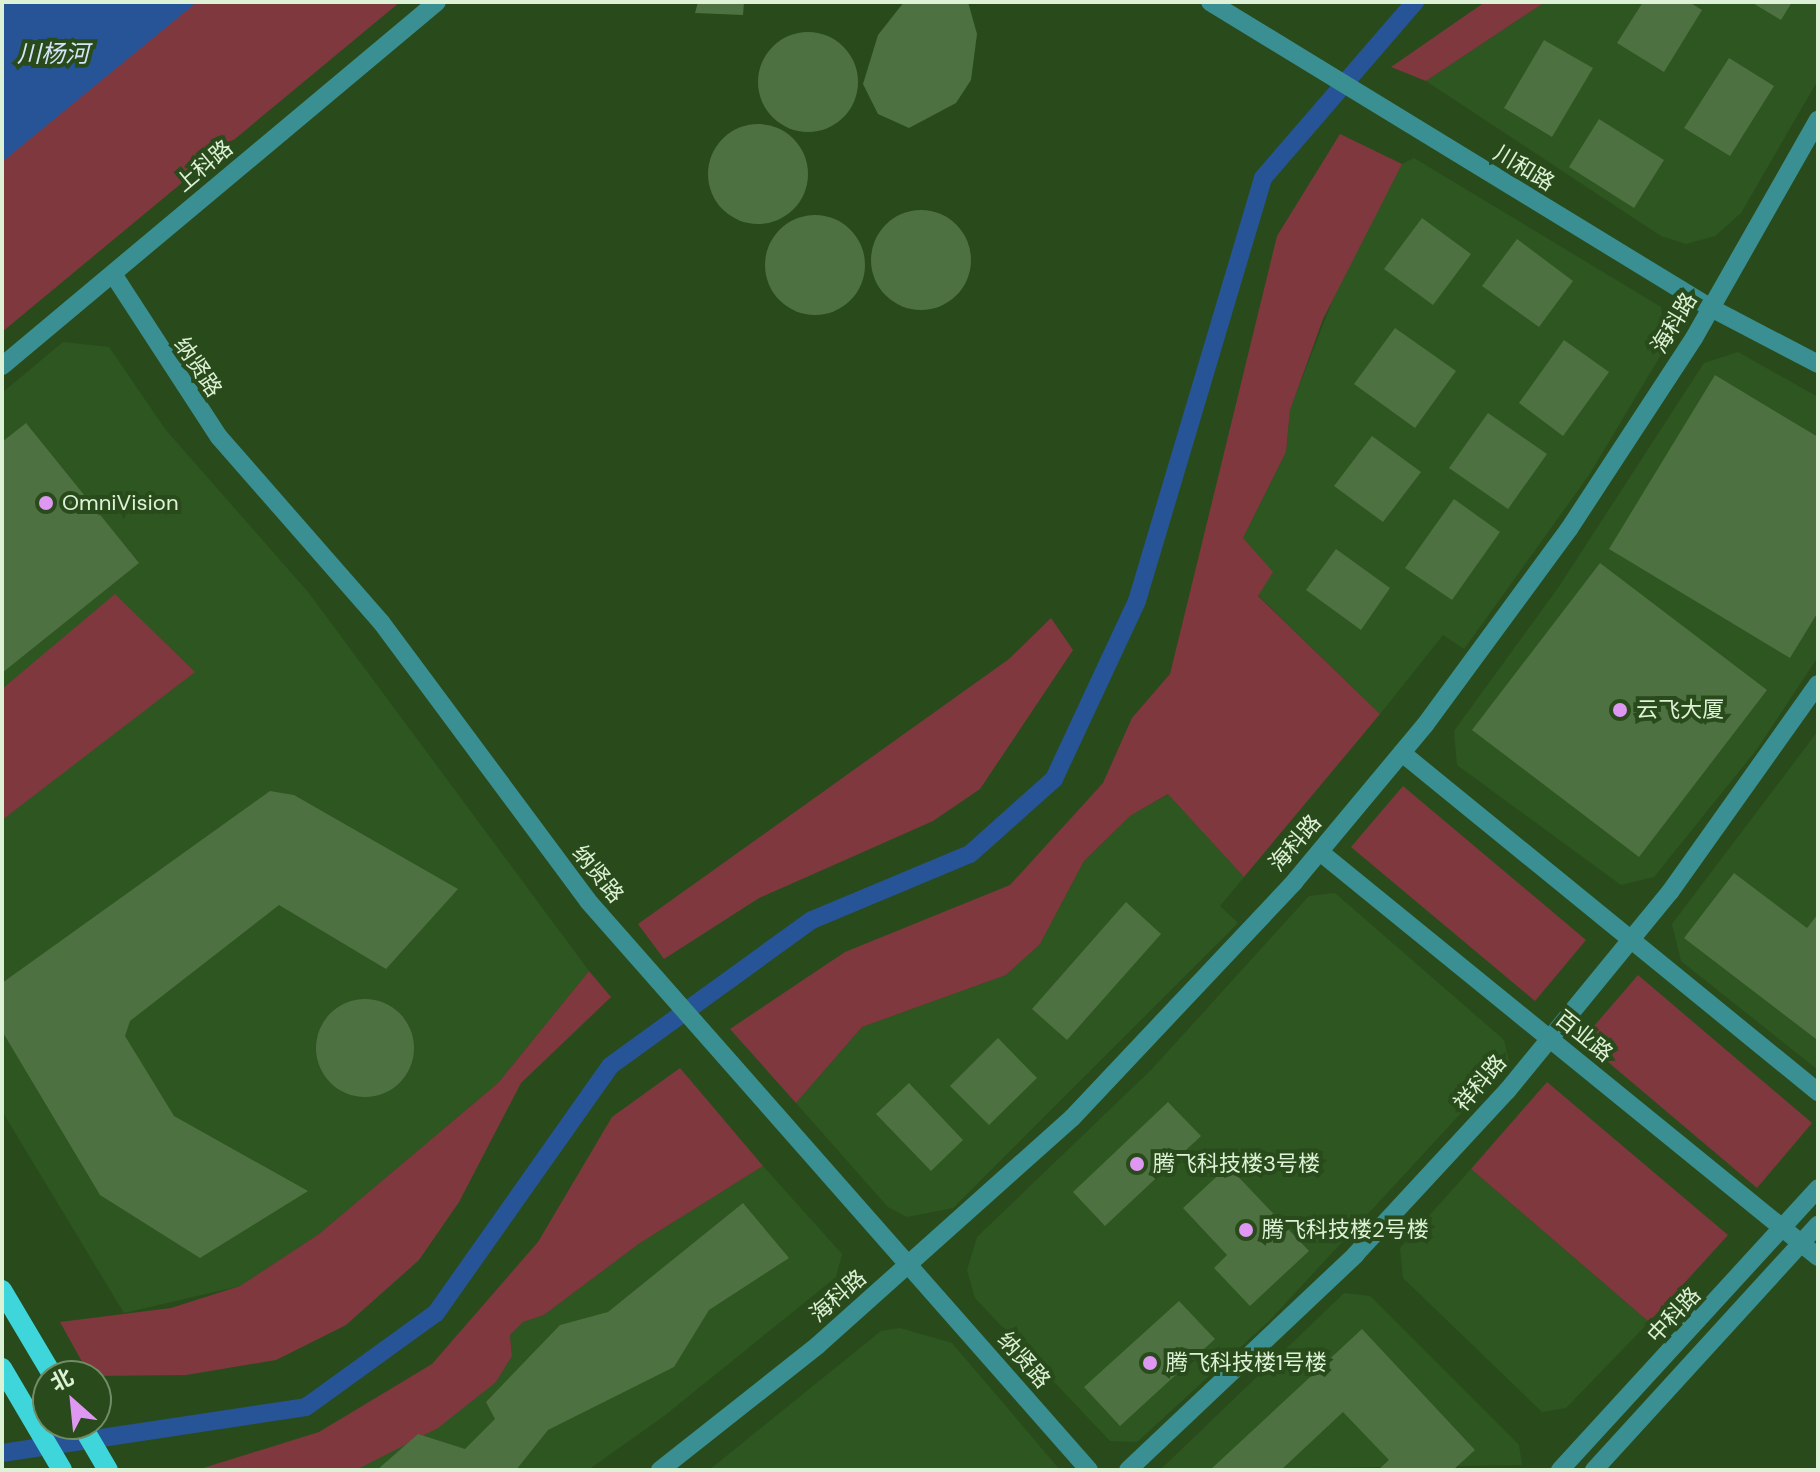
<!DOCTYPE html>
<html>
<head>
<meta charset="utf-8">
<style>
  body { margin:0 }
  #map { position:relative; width:1820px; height:1472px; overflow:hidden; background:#294b1c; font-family:"DM Sans","Noto Sans SC",sans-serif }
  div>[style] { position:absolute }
  .built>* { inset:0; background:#2e5620 }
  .green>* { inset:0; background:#7f383d }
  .water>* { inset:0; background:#265497 }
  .canal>* { height:18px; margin:-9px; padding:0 9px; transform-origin:9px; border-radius:9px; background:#265497 }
  .building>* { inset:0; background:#4d7141 }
  .round { border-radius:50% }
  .minor>* { height:18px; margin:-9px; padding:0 9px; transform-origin:9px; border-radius:9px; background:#3a8f92 }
  .major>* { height:20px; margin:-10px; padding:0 10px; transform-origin:10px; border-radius:10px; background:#3ed6db }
  .dots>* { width:22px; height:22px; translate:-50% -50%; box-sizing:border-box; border:4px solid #294b1c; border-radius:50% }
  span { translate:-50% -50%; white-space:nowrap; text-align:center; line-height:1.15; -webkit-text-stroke:8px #294b1c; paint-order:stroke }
  .street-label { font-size:22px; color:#ddf1d6 }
  .poi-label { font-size:22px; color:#ddf1d6 }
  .left { translate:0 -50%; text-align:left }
  .water-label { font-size:24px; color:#d7e4f8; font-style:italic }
  .frame { position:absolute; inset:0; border:4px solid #ddf1d6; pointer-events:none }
  .north { position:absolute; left:32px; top:1360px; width:80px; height:80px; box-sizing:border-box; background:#294b1c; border:2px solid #718d66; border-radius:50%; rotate:333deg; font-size:22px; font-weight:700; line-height:32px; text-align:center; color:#ddf1d6 }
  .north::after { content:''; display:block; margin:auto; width:28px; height:36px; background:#de98f2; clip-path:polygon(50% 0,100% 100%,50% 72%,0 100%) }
</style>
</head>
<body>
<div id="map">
  <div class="built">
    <i style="clip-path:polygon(1545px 2px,1818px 2px,1818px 80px,1741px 213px,1715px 236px,1686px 244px,1661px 236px,1426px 81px)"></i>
    <i style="clip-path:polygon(1414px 158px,1661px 307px,1665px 348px,1589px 475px,1464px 649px,1443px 635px,1380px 714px,1258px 595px,1243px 538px,1286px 452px,1290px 409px,1356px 241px,1402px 164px)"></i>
    <i style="clip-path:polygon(63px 342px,109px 347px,165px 429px,308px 592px,589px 971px,498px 1083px,319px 1234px,240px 1286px,124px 1313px,2px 1111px,2px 393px)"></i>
    <i style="clip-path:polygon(1738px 352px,1818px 397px,1818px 657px,1757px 749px,1654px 877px,1621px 885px,1457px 765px,1454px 731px,1558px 588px,1704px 363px)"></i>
    <i style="clip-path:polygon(1818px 731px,1818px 1070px,1681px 961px,1672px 924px)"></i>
    <i style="clip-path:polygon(1169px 794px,1244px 877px,1220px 906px,1238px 923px,953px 1208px,907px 1217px,888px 1207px,796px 1103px,862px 1027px,1006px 975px,1040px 944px,1084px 861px,1130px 816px)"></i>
    <i style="clip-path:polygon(1335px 893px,1504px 1040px,1509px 1061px,1269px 1321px,1137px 1442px,1110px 1441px,975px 1298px,967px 1270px,977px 1237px,1152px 1069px,1309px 896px)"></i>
    <i style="clip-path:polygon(763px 1166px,842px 1254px,836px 1277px,664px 1416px,588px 1470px,356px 1470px,496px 1382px,512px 1356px,510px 1335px,523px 1322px,544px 1315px,640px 1243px)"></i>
    <i style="clip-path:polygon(1471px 1169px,1649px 1322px,1566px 1408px,1542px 1412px,1403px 1278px,1400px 1248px)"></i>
    <i style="clip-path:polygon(1344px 1293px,1370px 1296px,1519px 1445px,1522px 1465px,1160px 1470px)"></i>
    <i style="clip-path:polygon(900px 1328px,952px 1343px,1060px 1470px,709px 1470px,881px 1331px)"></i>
  </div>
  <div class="green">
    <i style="clip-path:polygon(193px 2px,400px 2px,2px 332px,2px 158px)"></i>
    <i style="clip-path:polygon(1485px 2px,1545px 2px,1426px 81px,1391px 67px)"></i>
    <i style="clip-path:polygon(1340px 134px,1402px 164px,1323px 319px,1290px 410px,1286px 452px,1243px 538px,1273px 572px,1258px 596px,1380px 714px,1244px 877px,1168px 794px,1130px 816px,1084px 861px,1040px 944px,1006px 975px,862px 1027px,796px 1103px,730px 1029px,845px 952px,1010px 885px,1103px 783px,1132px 718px,1170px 674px,1277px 236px)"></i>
    <i style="clip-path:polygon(115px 594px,195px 672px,2px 820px,2px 689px)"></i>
    <i style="clip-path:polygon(1051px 618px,1073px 650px,980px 789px,933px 821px,759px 898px,664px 959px,638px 924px,1009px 659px)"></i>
    <i style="clip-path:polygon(1403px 786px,1586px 940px,1535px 1001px,1351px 847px)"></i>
    <i style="clip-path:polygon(589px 971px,611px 997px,521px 1083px,459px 1202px,419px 1260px,346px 1325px,276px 1360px,186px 1375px,90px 1376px,60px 1322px,171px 1308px,240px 1286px,319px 1234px,498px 1083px)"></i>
    <i style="clip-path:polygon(1638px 975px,1812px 1123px,1757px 1188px,1582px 1040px)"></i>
    <i style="clip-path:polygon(680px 1068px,763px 1166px,640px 1243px,544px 1315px,523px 1322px,510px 1335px,512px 1356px,496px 1382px,438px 1428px,356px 1470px,197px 1470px,319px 1432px,432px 1364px,538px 1242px,612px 1117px)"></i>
    <i style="clip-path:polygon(1547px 1082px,1728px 1235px,1649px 1322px,1471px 1169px)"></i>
  </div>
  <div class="water">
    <i style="clip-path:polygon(2px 2px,197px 2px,2px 162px)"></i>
  </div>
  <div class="canal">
    <i style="left:2px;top:1453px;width:307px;rotate:-8.6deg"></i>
    <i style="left:306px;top:1407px;width:160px;rotate:-35.9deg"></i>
    <i style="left:436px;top:1313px;width:302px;rotate:-54.8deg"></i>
    <i style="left:610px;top:1066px;width:249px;rotate:-35.9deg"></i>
    <i style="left:812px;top:920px;width:171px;rotate:-22.7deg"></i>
    <i style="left:970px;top:854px;width:113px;rotate:-41.8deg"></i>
    <i style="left:1054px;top:779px;width:196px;rotate:-65deg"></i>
    <i style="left:1137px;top:601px;width:441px;rotate:-73.4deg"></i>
    <i style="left:1263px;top:178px;width:233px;rotate:-49.2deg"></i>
  </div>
  <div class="building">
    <i style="clip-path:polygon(698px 2px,744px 2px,743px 15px,695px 13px)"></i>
    <i style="clip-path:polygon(904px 2px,968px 2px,977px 34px,971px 80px,956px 103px,909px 128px,878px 114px,863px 84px,878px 35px)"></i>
    <i style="clip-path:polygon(1643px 2px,1689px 2px,1702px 10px,1664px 72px,1617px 43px)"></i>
    <i style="clip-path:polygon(1751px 2px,1792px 2px,1781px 20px)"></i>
    <i class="round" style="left:758px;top:32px;width:100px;height:100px"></i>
    <i style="clip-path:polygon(1544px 40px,1593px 68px,1552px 137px,1504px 108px)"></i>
    <i style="clip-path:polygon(1729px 58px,1774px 86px,1730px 156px,1684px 128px)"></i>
    <i style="clip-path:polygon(1599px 119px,1664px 160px,1634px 208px,1569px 167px)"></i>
    <i class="round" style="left:708px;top:124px;width:100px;height:100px"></i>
    <i class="round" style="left:871px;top:210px;width:100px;height:100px"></i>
    <i class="round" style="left:765px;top:215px;width:100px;height:100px"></i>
    <i style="clip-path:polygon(1422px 218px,1471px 254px,1433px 305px,1384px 269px)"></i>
    <i style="clip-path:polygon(1517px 239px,1573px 281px,1539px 327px,1482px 286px)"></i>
    <i style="clip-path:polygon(1395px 328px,1456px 371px,1415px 428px,1354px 384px)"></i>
    <i style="clip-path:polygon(1564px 340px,1609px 372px,1563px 436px,1519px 403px)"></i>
    <i style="clip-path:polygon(1715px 375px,1818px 437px,1818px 612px,1790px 658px,1609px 549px)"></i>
    <i style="clip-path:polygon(1488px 413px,1547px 454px,1508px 509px,1449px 468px)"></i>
    <i style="clip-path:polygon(26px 423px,139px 563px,2px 673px,2px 442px)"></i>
    <i style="clip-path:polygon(1372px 436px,1421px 472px,1383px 522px,1334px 486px)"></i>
    <i style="clip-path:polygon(1454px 499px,1500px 532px,1452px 600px,1405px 568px)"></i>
    <i style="clip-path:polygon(1336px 549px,1390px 588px,1361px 630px,1306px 590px)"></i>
    <i style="clip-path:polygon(1600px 563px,1767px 690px,1639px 857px,1472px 730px)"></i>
    <i style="clip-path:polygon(270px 791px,294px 795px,458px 889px,386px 969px,279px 905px,130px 1021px,125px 1036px,174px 1116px,308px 1191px,200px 1258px,100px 1195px,2px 1031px,2px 983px)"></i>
    <i style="clip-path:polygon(1734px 873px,1807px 928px,1818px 914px,1816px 1039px,1684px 938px)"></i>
    <i style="clip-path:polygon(1126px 902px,1161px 934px,1067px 1040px,1032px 1009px)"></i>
    <i class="round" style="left:316px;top:999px;width:98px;height:98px"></i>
    <i style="clip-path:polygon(998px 1038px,1037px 1078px,989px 1125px,950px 1086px)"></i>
    <i style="clip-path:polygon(909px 1083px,963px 1140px,931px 1171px,876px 1114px)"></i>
    <i style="clip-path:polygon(1168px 1102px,1201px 1136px,1105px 1226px,1073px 1192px)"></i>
    <i style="clip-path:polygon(1228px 1166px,1309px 1251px,1250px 1306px,1214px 1268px,1227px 1255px,1183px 1208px)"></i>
    <i style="clip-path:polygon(743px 1203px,789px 1258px,709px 1310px,674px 1367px,548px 1430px,516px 1470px,377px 1470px,418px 1434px,465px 1449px,495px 1419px,486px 1402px,560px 1325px,608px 1312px)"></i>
    <i style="clip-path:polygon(1179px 1301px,1215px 1339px,1120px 1426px,1084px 1387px)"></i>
    <i style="clip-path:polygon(1362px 1329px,1475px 1450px,1453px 1470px,1378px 1470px,1389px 1460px,1343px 1412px,1281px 1470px,1210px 1470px)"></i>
  </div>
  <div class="minor">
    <i style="left:1210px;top:2px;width:587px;rotate:31.42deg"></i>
    <i style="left:1711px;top:308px;width:121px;rotate:27.6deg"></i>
    <i style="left:113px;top:274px;width:194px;rotate:57deg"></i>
    <i style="left:219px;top:437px;width:246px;rotate:48.8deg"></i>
    <i style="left:381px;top:622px;width:347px;rotate:53.4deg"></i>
    <i style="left:588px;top:901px;width:758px;rotate:48.64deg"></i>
    <i style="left:2px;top:366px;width:567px;rotate:-39.92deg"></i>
    <i style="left:1402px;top:753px;width:537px;rotate:39.18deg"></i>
    <i style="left:1320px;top:852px;width:642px;rotate:39.12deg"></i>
    <i style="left:660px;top:1470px;width:201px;rotate:-38.3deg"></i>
    <i style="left:818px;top:1345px;width:341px;rotate:-41.8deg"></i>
    <i style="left:1072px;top:1118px;width:325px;rotate:-46.7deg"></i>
    <i style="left:1295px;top:881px;width:203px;rotate:-50.2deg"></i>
    <i style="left:1425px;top:725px;width:243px;rotate:-53.7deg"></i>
    <i style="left:1569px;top:529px;width:228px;rotate:-56.8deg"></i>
    <i style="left:1694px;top:338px;width:251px;rotate:-60.4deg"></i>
    <i style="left:1128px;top:1470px;width:313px;rotate:-43.4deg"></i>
    <i style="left:1355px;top:1255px;width:224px;rotate:-47.2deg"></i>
    <i style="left:1507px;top:1091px;width:257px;rotate:-50.7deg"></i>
    <i style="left:1670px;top:892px;width:255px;rotate:-54.6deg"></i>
    <i style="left:1560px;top:1470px;width:382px;rotate:-47.5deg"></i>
    <i style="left:1594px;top:1470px;width:332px;rotate:-47.6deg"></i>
  </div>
  <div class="major">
    <i style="left:2px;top:1290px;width:100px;rotate:59.3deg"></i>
    <i style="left:2px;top:1368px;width:118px;rotate:59.5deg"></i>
    <i style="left:81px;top:1424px;width:53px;rotate:59.6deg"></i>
  </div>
  <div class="dots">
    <i style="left:46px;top:503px;background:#de98f2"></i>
    <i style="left:1620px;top:710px;background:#de98f2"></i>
    <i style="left:1137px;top:1164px;background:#de98f2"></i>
    <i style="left:1246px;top:1230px;background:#de98f2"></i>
    <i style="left:1150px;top:1363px;background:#de98f2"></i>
  </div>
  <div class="street-label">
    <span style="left:204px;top:166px;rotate:-40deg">上科路</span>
    <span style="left:1524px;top:168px;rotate:31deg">川和路</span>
    <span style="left:1674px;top:323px;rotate:-59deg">海科路</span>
    <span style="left:198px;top:367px;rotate:56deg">纳贤路</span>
    <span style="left:1295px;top:843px;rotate:-49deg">海科路</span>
    <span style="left:598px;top:874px;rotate:51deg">纳贤路</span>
    <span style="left:1584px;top:1036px;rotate:39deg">百业路</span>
    <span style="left:1480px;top:1083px;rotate:-49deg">祥科路</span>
    <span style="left:838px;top:1296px;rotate:-41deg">海科路</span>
    <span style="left:1674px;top:1315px;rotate:-47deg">中科路</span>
    <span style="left:1024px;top:1360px;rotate:49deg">纳贤路</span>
  </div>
  <div class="poi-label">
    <span class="left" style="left:62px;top:503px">OmniVision</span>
    <span class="left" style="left:1636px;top:710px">云飞大厦</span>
    <span class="left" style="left:1153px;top:1164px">腾飞科技楼3号楼</span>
    <span class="left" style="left:1262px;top:1230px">腾飞科技楼2号楼</span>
    <span class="left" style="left:1166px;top:1363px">腾飞科技楼1号楼</span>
  </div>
  <div class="water-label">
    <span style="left:53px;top:54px">川杨河</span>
  </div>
  <div class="frame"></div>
  <div class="north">北</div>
</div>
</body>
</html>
